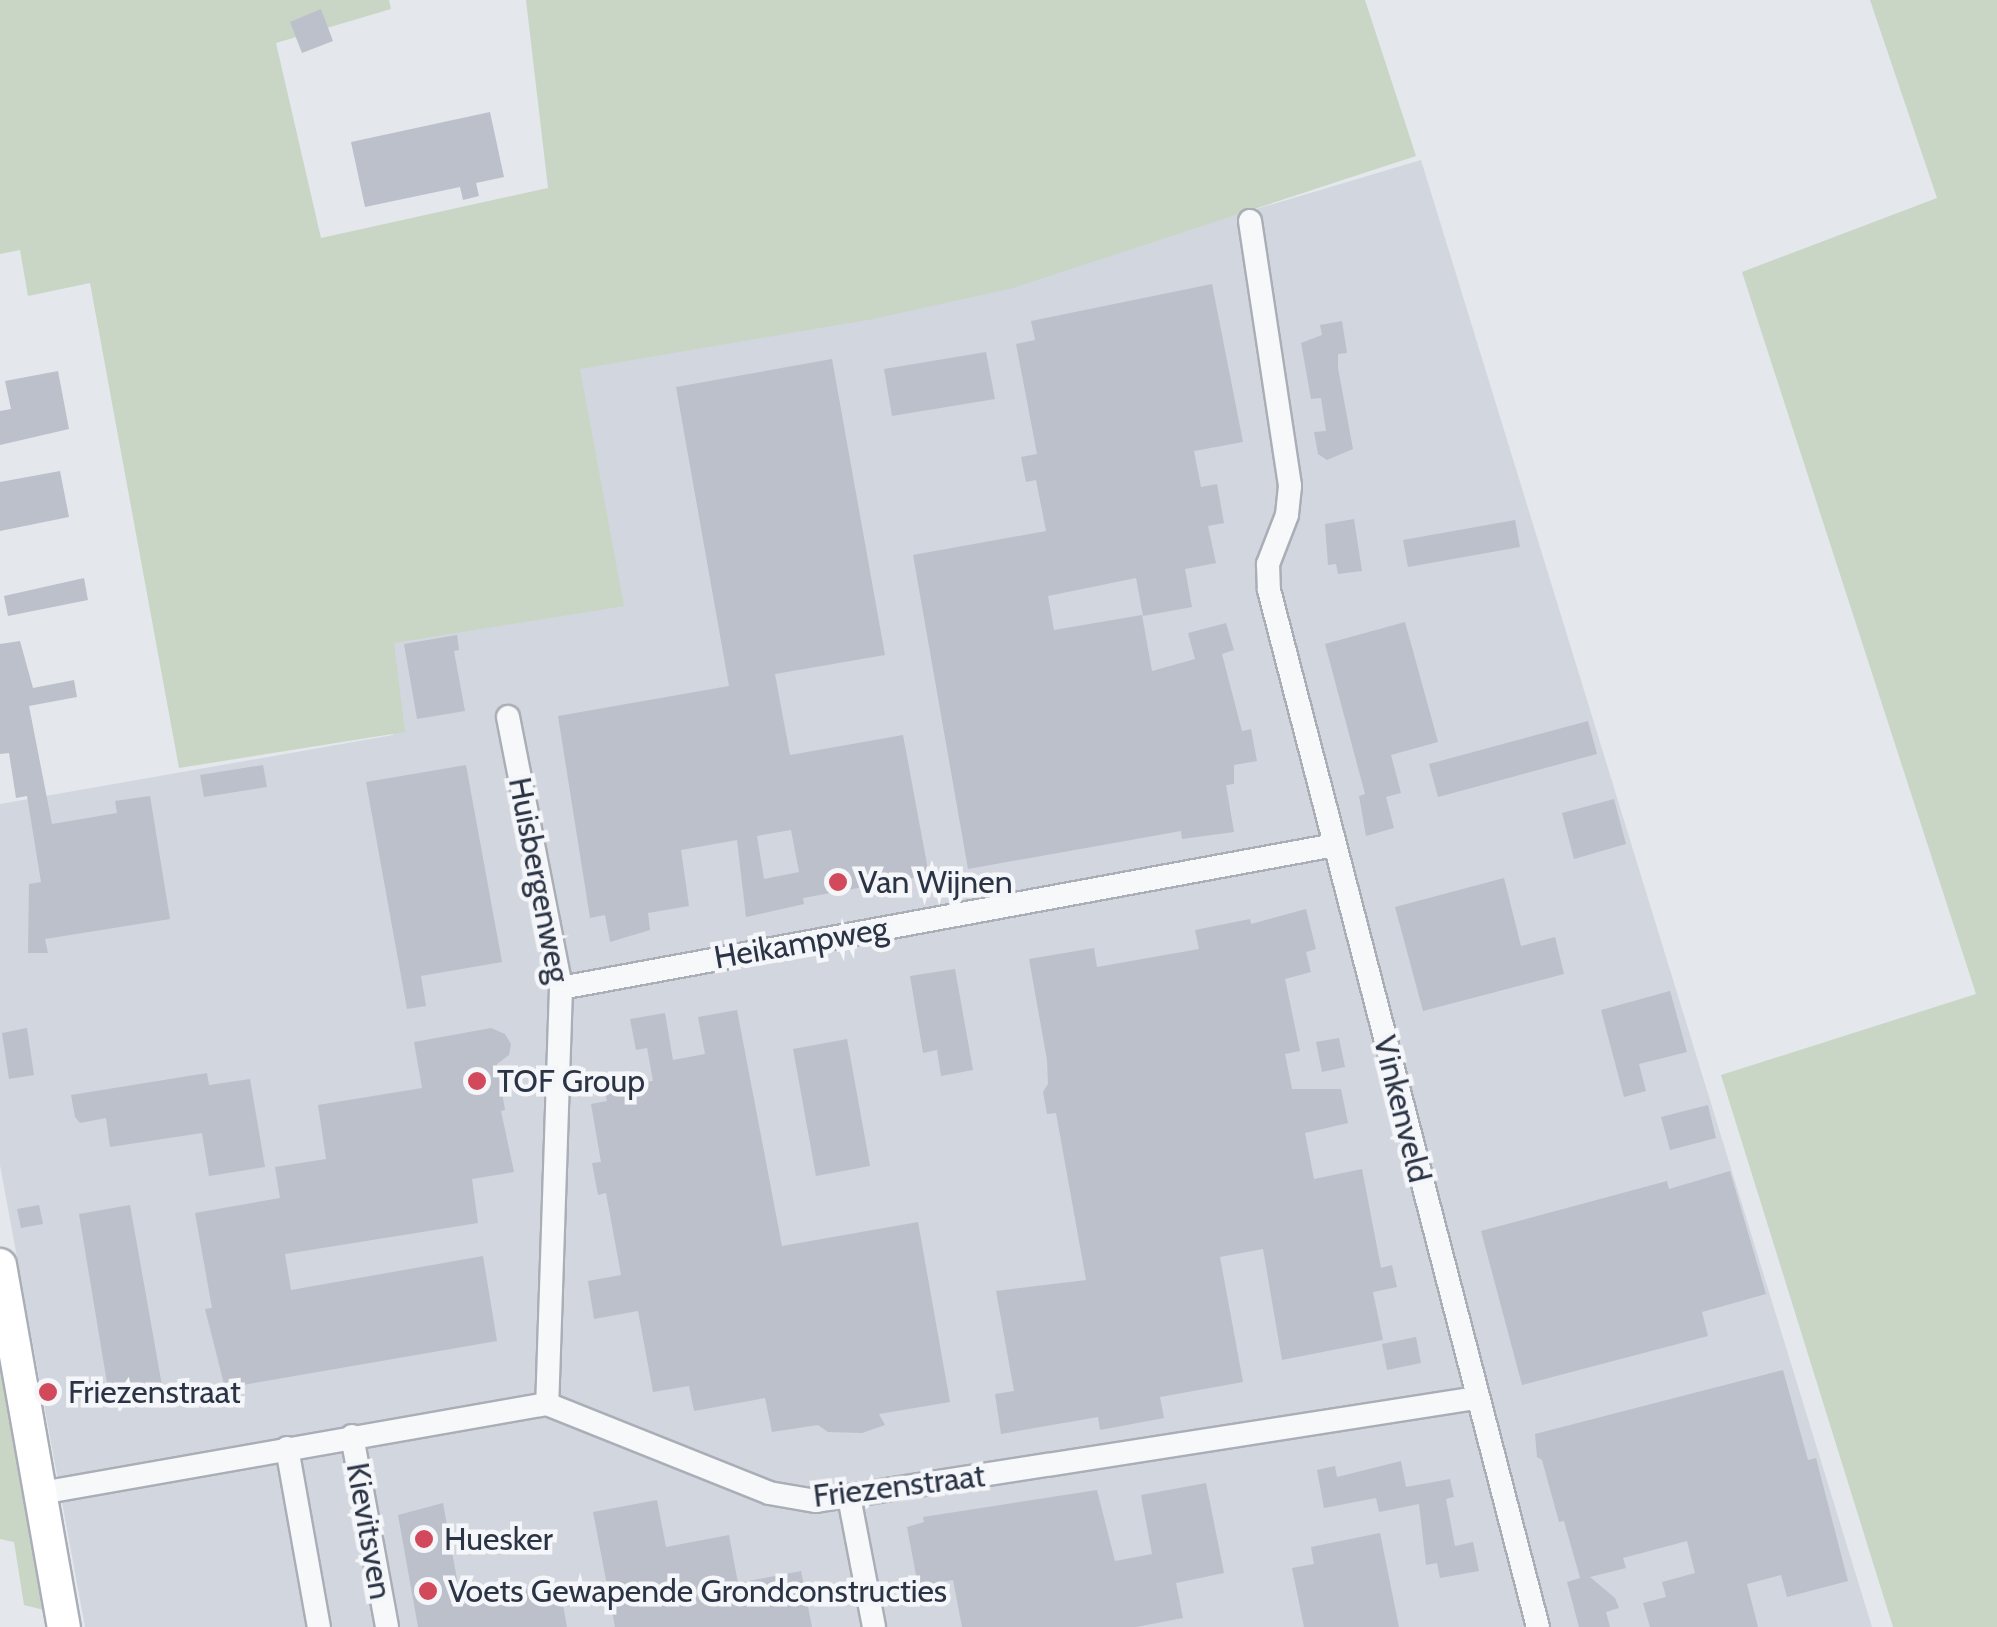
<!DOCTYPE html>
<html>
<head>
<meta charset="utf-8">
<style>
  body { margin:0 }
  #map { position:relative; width:1997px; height:1627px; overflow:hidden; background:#e4e7ec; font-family:Cabin,sans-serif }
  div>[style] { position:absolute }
  .built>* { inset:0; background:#d2d6de }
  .green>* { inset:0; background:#c9d6c5 }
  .building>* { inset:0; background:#bbc0ca }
  .roads { filter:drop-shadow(2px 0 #a9aeb7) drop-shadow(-2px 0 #a9aeb7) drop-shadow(0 2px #a9aeb7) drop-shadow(0 -2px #a9aeb7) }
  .street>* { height:22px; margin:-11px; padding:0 11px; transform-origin:11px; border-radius:11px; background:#f7f8fa }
  .secondary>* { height:32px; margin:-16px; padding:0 16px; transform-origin:16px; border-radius:16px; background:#fff }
  .dots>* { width:28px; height:28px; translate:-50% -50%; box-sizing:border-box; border:5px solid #f4f6f9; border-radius:50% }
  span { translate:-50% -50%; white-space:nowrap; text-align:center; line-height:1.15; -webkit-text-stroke:9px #f4f6f9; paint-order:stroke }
  .street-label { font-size:32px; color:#2b3445 }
  .poi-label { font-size:32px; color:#2b3445 }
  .left { translate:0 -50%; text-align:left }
</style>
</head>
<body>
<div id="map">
  <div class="built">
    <i style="clip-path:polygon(1421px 160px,1872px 1627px,85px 1627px,0 1165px,0 804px,393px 735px,393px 629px,575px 364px,981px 291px)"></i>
  </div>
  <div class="green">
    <i style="clip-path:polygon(0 0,389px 0,391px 9px,276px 43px,321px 238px,548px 188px,526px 0,1365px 0,1416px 156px,1013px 288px,873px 319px,580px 369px,624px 606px,394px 643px,405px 732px,179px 768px,90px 283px,28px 296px,20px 250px,0 254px)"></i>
    <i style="clip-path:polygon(1870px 0,1997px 0,1997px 1627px,1893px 1627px,1721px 1075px,1976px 994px,1742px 272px,1937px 198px)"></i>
    <i style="clip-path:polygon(0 1364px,7px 1407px,44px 1610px,24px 1605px,14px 1542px,0 1539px)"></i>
  </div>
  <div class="building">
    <i style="clip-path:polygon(321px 9px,333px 41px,302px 53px,290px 22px)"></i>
    <i style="clip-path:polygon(490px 112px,504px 177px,476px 183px,479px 196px,463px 200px,460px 187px,365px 207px,351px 142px)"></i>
    <i style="clip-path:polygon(1212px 284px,1243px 442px,1194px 451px,1201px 487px,1217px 484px,1224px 523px,1208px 526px,1216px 563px,1185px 569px,1192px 607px,1143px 616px,1136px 578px,1048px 596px,1054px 630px,1142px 615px,1152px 671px,1195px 659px,1188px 633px,1226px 623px,1234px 650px,1222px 654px,1242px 731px,1251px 729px,1257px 761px,1234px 765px,1234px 784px,1226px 785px,1234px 832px,1182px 839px,1181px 831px,968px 869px,913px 555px,1046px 531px,1036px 480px,1026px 482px,1021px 457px,1037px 454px,1016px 344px,1035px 340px,1031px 321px)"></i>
    <i style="clip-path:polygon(1342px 321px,1347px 353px,1338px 354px,1338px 368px,1353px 449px,1327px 460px,1318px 454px,1314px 432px,1326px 431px,1321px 398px,1311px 399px,1301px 343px,1322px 335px,1320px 325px)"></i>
    <i style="clip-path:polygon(986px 352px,995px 399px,892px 416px,884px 369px)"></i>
    <i style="clip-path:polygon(evenodd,832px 359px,885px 655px,775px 674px,790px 755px,903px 735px,929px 875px,803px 898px,804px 904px,746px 917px,737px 840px,681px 850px,689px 906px,648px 913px,650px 930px,610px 942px,605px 915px,590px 918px,558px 716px,729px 686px,676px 387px,832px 359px,791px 830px,799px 872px,764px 879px,757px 836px,791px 830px)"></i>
    <i style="clip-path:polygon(58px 371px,69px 429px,0 445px,0 411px,11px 409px,5px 381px)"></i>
    <i style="clip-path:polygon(60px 471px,69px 517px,0 531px,0 482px)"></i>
    <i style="clip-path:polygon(1354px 519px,1362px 571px,1338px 574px,1336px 564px,1328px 565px,1325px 524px)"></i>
    <i style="clip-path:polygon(1515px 520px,1520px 547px,1408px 567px,1403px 540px)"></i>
    <i style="clip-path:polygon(84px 578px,88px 600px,8px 616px,4px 596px)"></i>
    <i style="clip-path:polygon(1405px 622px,1438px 742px,1391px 755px,1401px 793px,1386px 797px,1394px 828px,1366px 836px,1359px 796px,1365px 794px,1325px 644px)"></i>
    <i style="clip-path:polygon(457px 635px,459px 650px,454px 651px,465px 711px,417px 719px,404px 644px)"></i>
    <i style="clip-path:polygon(20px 641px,33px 688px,74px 680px,77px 697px,29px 706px,52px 824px,117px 813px,115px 801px,150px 796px,170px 919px,45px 939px,48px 953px,28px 953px,29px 884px,41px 882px,27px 796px,16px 798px,9px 753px,0 754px,0 644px)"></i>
    <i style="clip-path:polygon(1588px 721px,1597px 754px,1438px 797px,1429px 764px)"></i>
    <i style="clip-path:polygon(263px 765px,267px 787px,204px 797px,200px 775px)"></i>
    <i style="clip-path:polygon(466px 765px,502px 962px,421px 976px,426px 1006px,407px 1009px,366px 782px)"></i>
    <i style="clip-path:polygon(1614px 799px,1626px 844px,1574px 859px,1562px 813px)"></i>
    <i style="clip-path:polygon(1504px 878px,1521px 946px,1555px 937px,1564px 974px,1423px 1011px,1395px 907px)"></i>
    <i style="clip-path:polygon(1306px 909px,1316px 949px,1306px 952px,1311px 972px,1285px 979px,1300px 1051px,1285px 1054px,1292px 1089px,1341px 1089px,1348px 1123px,1305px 1133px,1314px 1179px,1362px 1169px,1381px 1268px,1392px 1265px,1397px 1287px,1373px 1292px,1383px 1340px,1282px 1360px,1263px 1249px,1220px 1257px,1243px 1382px,1160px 1397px,1164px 1418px,1100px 1430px,1098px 1417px,1001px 1434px,995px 1394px,1014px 1391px,996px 1291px,1086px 1280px,1056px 1113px,1047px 1114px,1043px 1092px,1048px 1084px,1047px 1060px,1029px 959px,1094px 948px,1097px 967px,1199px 949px,1195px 930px,1250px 919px,1251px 924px)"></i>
    <i style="clip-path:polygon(955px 969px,973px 1070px,941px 1076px,937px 1050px,923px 1053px,910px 976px)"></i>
    <i style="clip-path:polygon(1670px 991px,1687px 1052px,1639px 1064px,1646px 1091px,1624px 1097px,1601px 1010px)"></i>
    <i style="clip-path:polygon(737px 1010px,782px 1246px,918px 1222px,950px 1402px,879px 1414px,885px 1425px,862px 1433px,828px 1432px,818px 1425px,772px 1432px,765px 1398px,694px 1411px,689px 1386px,653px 1392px,638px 1311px,594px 1319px,588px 1281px,621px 1275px,606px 1193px,598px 1195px,592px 1163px,601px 1162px,591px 1104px,607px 1101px,604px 1087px,653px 1081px,647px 1048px,636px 1050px,630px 1019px,665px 1013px,673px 1060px,705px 1054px,698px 1017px)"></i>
    <i style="clip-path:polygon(27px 1028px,34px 1075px,9px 1079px,2px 1033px)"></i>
    <i style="clip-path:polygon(491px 1028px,505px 1034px,511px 1044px,509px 1055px,497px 1064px,505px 1110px,501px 1111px,514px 1172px,472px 1179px,478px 1223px,285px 1254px,291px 1290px,483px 1256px,497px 1341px,225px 1388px,205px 1309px,212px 1308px,195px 1213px,280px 1198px,275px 1167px,326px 1159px,318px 1105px,422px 1088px,414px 1042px)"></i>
    <i style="clip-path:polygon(1339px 1038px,1345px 1067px,1322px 1072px,1316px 1042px)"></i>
    <i style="clip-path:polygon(847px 1039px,870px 1166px,816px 1176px,793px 1049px)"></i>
    <i style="clip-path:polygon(207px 1073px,209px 1085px,250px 1079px,265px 1167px,209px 1176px,202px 1133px,110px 1147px,106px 1118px,80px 1123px,75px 1117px,71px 1095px)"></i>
    <i style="clip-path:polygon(1708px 1105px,1716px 1138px,1670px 1150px,1661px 1117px)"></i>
    <i style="clip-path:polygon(1730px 1171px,1766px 1294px,1702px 1312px,1708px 1336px,1522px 1385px,1481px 1231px,1667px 1181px,1669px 1189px)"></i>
    <i style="clip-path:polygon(39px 1205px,43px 1224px,21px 1228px,17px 1209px)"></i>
    <i style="clip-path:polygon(130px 1205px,164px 1397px,111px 1407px,79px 1214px)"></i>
    <i style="clip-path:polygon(1416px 1337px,1421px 1363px,1387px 1370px,1382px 1344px)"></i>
    <i style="clip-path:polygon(1783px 1370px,1808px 1460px,1816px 1458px,1848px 1581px,1787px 1597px,1781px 1575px,1747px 1584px,1758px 1627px,1650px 1627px,1643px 1603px,1666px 1597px,1662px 1582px,1695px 1573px,1687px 1541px,1623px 1558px,1626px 1568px,1590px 1577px,1615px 1598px,1619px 1608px,1606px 1612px,1610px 1627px,1579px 1627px,1567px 1582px,1580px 1578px,1564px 1521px,1559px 1522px,1542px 1460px,1537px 1457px,1535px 1434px)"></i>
    <i style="clip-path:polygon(1401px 1461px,1406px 1487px,1450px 1479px,1454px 1497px,1446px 1499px,1455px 1546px,1473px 1542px,1479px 1571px,1440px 1578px,1437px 1563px,1426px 1565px,1419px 1504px,1379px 1512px,1376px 1498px,1324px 1508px,1317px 1470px,1335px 1466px,1337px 1477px)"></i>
    <i style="clip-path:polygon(1206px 1483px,1224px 1573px,1176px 1583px,1183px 1618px,1136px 1627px,962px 1627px,953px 1580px,918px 1586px,907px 1527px,924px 1522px,923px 1517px,1097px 1490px,1115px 1561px,1152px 1554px,1141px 1495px)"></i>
    <i style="clip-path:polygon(657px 1500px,666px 1547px,729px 1535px,738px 1583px,801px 1571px,812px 1627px,615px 1627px,593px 1512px)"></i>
    <i style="clip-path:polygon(443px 1503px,461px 1601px,559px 1583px,567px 1627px,418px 1627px,398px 1515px)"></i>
    <i style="clip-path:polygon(1380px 1533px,1399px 1627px,1304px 1627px,1292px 1568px,1314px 1564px,1311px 1547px)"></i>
  </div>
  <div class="roads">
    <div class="street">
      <i style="left:1250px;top:221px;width:268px;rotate:81.4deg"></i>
      <i style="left:1290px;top:486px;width:29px;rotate:96deg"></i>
      <i style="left:1287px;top:515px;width:53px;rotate:111.2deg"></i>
      <i style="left:1268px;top:564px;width:26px;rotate:88deg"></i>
      <i style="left:1269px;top:590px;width:1071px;rotate:75.46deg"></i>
      <i style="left:508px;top:717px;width:276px;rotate:78.9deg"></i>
      <i style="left:561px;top:988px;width:416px;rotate:91.9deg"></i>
      <i style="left:561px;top:988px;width:787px;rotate:-10.47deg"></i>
      <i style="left:352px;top:1436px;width:194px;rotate:79.6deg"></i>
      <i style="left:287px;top:1448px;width:182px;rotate:79.9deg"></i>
      <i style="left:41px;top:1493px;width:514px;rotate:-9.98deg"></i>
      <i style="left:547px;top:1404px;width:239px;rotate:21.8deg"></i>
      <i style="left:769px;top:1493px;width:48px;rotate:9.7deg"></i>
      <i style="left:816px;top:1501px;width:668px;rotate:-8.87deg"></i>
      <i style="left:849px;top:1497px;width:132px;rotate:79.1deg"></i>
    </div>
    <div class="secondary">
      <i style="left:0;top:1265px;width:368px;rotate:80deg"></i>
    </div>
  </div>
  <div class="dots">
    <i style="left:838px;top:882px;background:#d1495b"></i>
    <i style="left:477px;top:1081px;background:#d1495b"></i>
    <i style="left:48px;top:1392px;background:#d1495b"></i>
    <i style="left:424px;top:1539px;background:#d1495b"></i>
    <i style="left:428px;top:1591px;background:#d1495b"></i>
  </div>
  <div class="street-label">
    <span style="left:539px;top:880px;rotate:79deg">Huisbergenweg</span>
    <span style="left:801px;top:943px;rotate:-10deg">Heikampweg</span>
    <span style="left:1402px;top:1109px;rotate:76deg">Vinkenveld</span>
    <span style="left:899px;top:1486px;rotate:-7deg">Friezenstraat</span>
    <span style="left:369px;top:1531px;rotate:80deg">Kievitsven</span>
  </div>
  <div class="poi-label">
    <span class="left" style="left:858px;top:882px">Van Wijnen</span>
    <span class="left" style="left:497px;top:1081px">TOF Group</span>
    <span class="left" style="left:68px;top:1392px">Friezenstraat</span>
    <span class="left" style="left:444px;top:1539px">Huesker</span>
    <span class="left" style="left:448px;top:1591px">Voets Gewapende Grondconstructies</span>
  </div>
</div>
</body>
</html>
